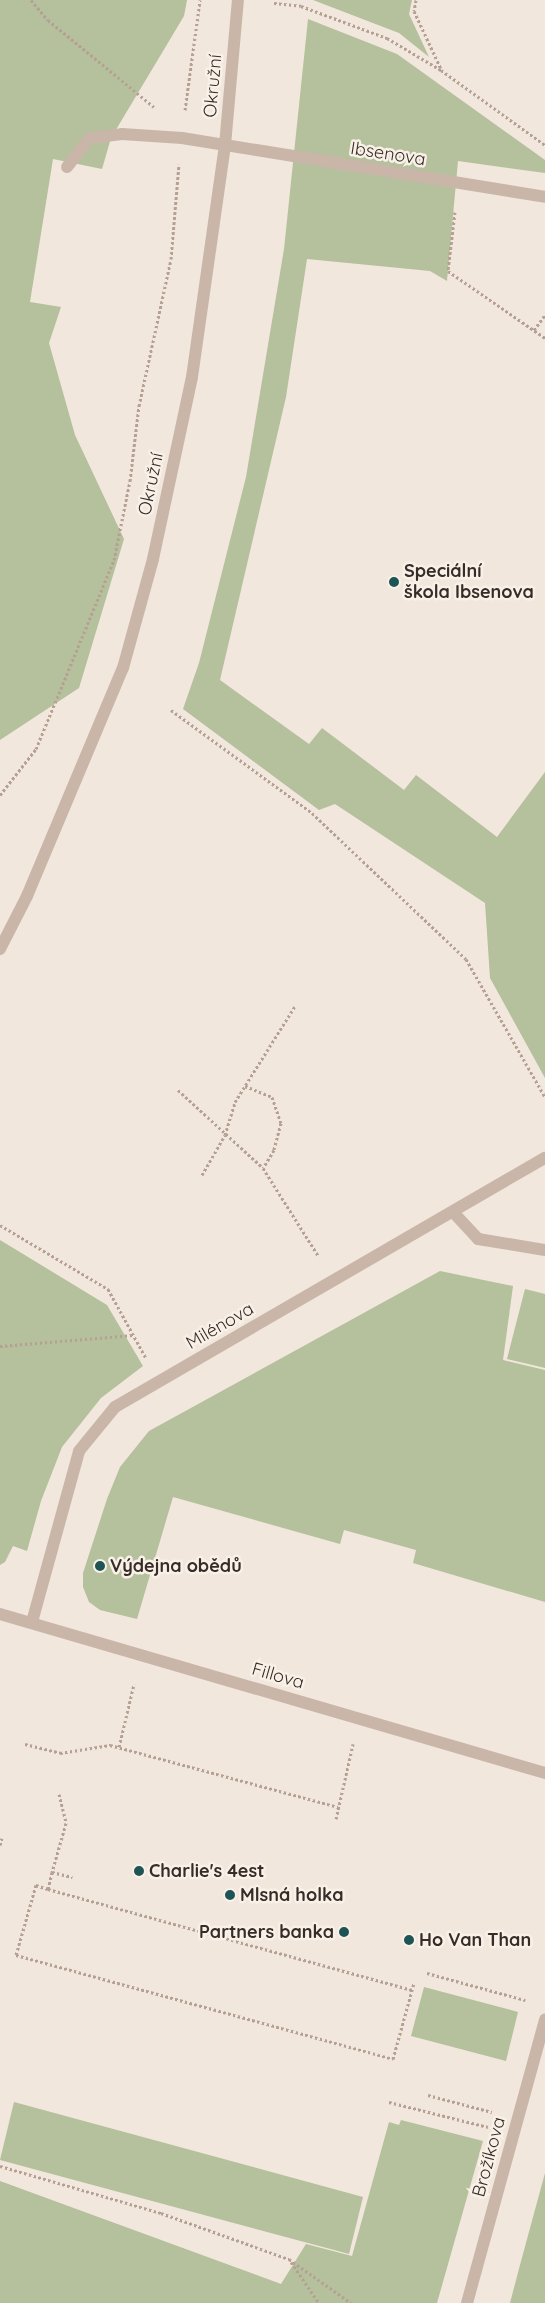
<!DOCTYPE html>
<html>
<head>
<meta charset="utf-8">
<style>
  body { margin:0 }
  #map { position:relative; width:545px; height:2303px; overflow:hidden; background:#f1e7dc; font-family:Quicksand,sans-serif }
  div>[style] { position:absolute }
  .green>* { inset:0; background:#b5c09d }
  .path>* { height:3px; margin-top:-1.5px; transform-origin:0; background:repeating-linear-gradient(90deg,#b5a093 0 2.5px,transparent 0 5px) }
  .minor>* { height:12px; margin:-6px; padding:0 6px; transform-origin:6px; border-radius:6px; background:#c9b6a9 }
  .dots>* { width:14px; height:14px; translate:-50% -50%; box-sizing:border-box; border:2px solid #f9f1e8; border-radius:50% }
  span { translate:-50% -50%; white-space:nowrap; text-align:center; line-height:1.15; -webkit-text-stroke:5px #f9f1e8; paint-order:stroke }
  .street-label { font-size:18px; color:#362c28 }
  .poi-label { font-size:18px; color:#362c28; font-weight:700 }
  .left { translate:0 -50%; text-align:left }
  .right { translate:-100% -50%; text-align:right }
</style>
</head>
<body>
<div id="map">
  <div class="green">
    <i style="clip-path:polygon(0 0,187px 0,184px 16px,111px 138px,102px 169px,53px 159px,30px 302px,61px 307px,49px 343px,75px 435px,124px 539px,79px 688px,0 740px)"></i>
    <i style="clip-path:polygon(313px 0,412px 0,409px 14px,429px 57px,399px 33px)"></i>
    <i style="clip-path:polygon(308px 19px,397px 54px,545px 160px,545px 173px,458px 161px,447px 281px,430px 271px,307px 259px,286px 397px,220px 680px,309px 744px,322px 728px,404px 790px,416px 775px,497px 837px,545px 772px,545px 1078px,490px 978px,485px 903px,335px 804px,319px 810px,183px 709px,199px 663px,246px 477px,284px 249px)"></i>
    <i style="clip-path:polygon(0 1240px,107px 1305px,143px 1366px,101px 1398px,62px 1447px,41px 1501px,27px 1551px,13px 1546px,5px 1562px,0 1565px)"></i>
    <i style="clip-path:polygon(440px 1271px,513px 1286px,503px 1360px,545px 1370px,545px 1602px,413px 1563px,416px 1550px,344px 1530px,340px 1544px,173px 1497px,137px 1619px,100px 1610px,89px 1602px,83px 1587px,83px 1573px,107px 1499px,120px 1467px,149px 1431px)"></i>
    <i style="clip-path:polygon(525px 1289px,545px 1294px,545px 1368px,507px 1359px)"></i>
    <i style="clip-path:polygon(424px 1987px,518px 2012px,506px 2061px,411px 2036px)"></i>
    <i style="clip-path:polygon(14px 2102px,363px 2197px,349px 2254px,0 2160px)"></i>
    <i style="clip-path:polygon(401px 2120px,483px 2141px,437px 2303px,0 2303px,0 2181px,281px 2284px,306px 2244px,352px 2256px,389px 2122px,399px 2125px)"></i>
    <i style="clip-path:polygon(545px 2173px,545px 2303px,510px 2303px,520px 2265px)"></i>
  </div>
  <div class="path">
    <i style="left:31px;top:0;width:26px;rotate:50deg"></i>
    <i style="left:48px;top:20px;width:137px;rotate:39.4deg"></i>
    <i style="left:416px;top:0;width:11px;rotate:100deg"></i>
    <i style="left:414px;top:11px;width:64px;rotate:65deg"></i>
    <i style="left:274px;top:3px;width:27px;rotate:6deg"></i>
    <i style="left:301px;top:6px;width:92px;rotate:20.4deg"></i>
    <i style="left:387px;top:38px;width:63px;rotate:30.7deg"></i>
    <i style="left:441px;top:70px;width:128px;rotate:35.8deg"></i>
    <i style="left:185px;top:110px;width:111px;rotate:-82.2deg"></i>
    <i style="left:455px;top:212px;width:59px;rotate:96.8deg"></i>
    <i style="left:448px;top:271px;width:118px;rotate:34.6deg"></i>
    <i style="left:534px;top:330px;width:19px;rotate:-54deg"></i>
    <i style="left:171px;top:710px;width:175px;rotate:36.1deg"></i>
    <i style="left:312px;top:813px;width:212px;rotate:43.5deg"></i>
    <i style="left:466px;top:959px;width:159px;rotate:60.2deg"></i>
    <i style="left:0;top:795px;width:58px;rotate:-52deg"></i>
    <i style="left:36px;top:749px;width:204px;rotate:-67.6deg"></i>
    <i style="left:114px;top:560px;width:81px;rotate:-78.6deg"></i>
    <i style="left:130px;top:481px;width:76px;rotate:-83.2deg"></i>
    <i style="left:139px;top:406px;width:150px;rotate:-77.7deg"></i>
    <i style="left:171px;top:259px;width:95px;rotate:-85.2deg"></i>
    <i style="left:245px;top:1086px;width:29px;rotate:22deg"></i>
    <i style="left:272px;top:1097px;width:28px;rotate:71deg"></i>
    <i style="left:281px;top:1123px;width:28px;rotate:105deg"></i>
    <i style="left:274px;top:1150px;width:21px;rotate:121deg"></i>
    <i style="left:178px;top:1090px;width:115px;rotate:42.5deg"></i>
    <i style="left:263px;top:1168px;width:105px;rotate:57.8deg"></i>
    <i style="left:202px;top:1175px;width:46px;rotate:-60.1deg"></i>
    <i style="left:225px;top:1135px;width:34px;rotate:-73deg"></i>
    <i style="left:235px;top:1102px;width:113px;rotate:-58deg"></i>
    <i style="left:0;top:1225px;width:126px;rotate:30.7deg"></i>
    <i style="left:108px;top:1289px;width:79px;rotate:61.2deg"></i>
    <i style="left:0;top:1346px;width:134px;rotate:-4.7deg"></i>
    <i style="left:25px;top:1744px;width:36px;rotate:14deg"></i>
    <i style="left:60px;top:1753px;width:51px;rotate:-9.1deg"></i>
    <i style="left:110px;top:1745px;width:236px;rotate:15.2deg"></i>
    <i style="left:119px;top:1747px;width:65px;rotate:-76.6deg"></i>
    <i style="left:59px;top:1794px;width:30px;rotate:76deg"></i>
    <i style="left:66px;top:1823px;width:51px;rotate:105.9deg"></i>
    <i style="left:52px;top:1872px;width:21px;rotate:14deg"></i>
    <i style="left:336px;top:1819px;width:77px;rotate:-77.2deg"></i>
    <i style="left:0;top:1845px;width:7px;rotate:-74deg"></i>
    <i style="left:52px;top:1872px;width:17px;rotate:103deg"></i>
    <i style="left:48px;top:1889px;width:378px;rotate:15.5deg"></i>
    <i style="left:48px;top:1889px;width:13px;rotate:-162deg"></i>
    <i style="left:36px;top:1885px;width:73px;rotate:105.9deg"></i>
    <i style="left:16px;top:1955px;width:391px;rotate:15.4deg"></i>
    <i style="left:393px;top:2059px;width:79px;rotate:-74.6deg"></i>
    <i style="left:427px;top:1973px;width:102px;rotate:15.4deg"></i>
    <i style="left:428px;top:2095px;width:66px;rotate:14.9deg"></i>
    <i style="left:389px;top:2102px;width:102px;rotate:14.2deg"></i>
    <i style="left:0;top:2166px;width:168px;rotate:16.3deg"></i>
    <i style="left:161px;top:2213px;width:136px;rotate:19.8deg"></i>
    <i style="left:289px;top:2259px;width:76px;rotate:35.4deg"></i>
    <i style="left:291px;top:2262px;width:50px;rotate:55.7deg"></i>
  </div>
  <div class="minor">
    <i style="left:67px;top:167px;width:37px;rotate:-52deg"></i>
    <i style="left:90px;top:138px;width:32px;rotate:-7deg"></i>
    <i style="left:122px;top:134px;width:60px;rotate:3.8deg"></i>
    <i style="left:182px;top:138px;width:368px;rotate:9.2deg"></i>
    <i style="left:0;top:949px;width:59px;rotate:-63deg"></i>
    <i style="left:27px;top:896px;width:247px;rotate:-67.2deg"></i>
    <i style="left:123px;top:668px;width:113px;rotate:-74.6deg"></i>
    <i style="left:153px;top:559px;width:186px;rotate:-77.9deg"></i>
    <i style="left:192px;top:377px;width:234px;rotate:-81.9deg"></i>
    <i style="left:225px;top:145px;width:146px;rotate:-84.9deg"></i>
    <i style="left:453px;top:1212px;width:37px;rotate:47deg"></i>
    <i style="left:478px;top:1239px;width:68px;rotate:9.3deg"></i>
    <i style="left:0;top:1614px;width:568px;rotate:16.26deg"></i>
    <i style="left:32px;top:1622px;width:177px;rotate:-74.6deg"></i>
    <i style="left:79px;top:1451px;width:57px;rotate:-50.7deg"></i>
    <i style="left:115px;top:1407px;width:497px;rotate:-30.1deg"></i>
    <i style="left:467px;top:2303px;width:294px;rotate:-74.6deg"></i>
  </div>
  <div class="dots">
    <i style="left:394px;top:582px;background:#1f5456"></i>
    <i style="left:100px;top:1566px;background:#1f5456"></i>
    <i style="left:139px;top:1871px;background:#1f5456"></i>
    <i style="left:230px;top:1895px;background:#1f5456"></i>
    <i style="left:344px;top:1932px;background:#1f5456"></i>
    <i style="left:409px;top:1940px;background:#1f5456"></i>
  </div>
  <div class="street-label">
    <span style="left:213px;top:86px;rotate:-85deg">Okružní</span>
    <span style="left:388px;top:154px;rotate:9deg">Ibsenova</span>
    <span style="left:151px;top:484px;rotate:-78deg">Okružní</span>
    <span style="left:220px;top:1326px;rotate:-30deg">Milénova</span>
    <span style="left:278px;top:1676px;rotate:16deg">Fillova</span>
    <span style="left:489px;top:2157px;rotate:-75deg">Brožíkova</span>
  </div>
  <div class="poi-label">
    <span class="left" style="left:404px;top:582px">Speciální<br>škola Ibsenova</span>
    <span class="left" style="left:110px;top:1566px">Výdejna obědů</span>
    <span class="left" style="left:149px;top:1871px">Charlie's 4est</span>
    <span class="left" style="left:240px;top:1895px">Mlsná holka</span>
    <span class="right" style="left:334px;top:1932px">Partners banka</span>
    <span class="left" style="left:419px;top:1940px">Ho Van Than</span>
  </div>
</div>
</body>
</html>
